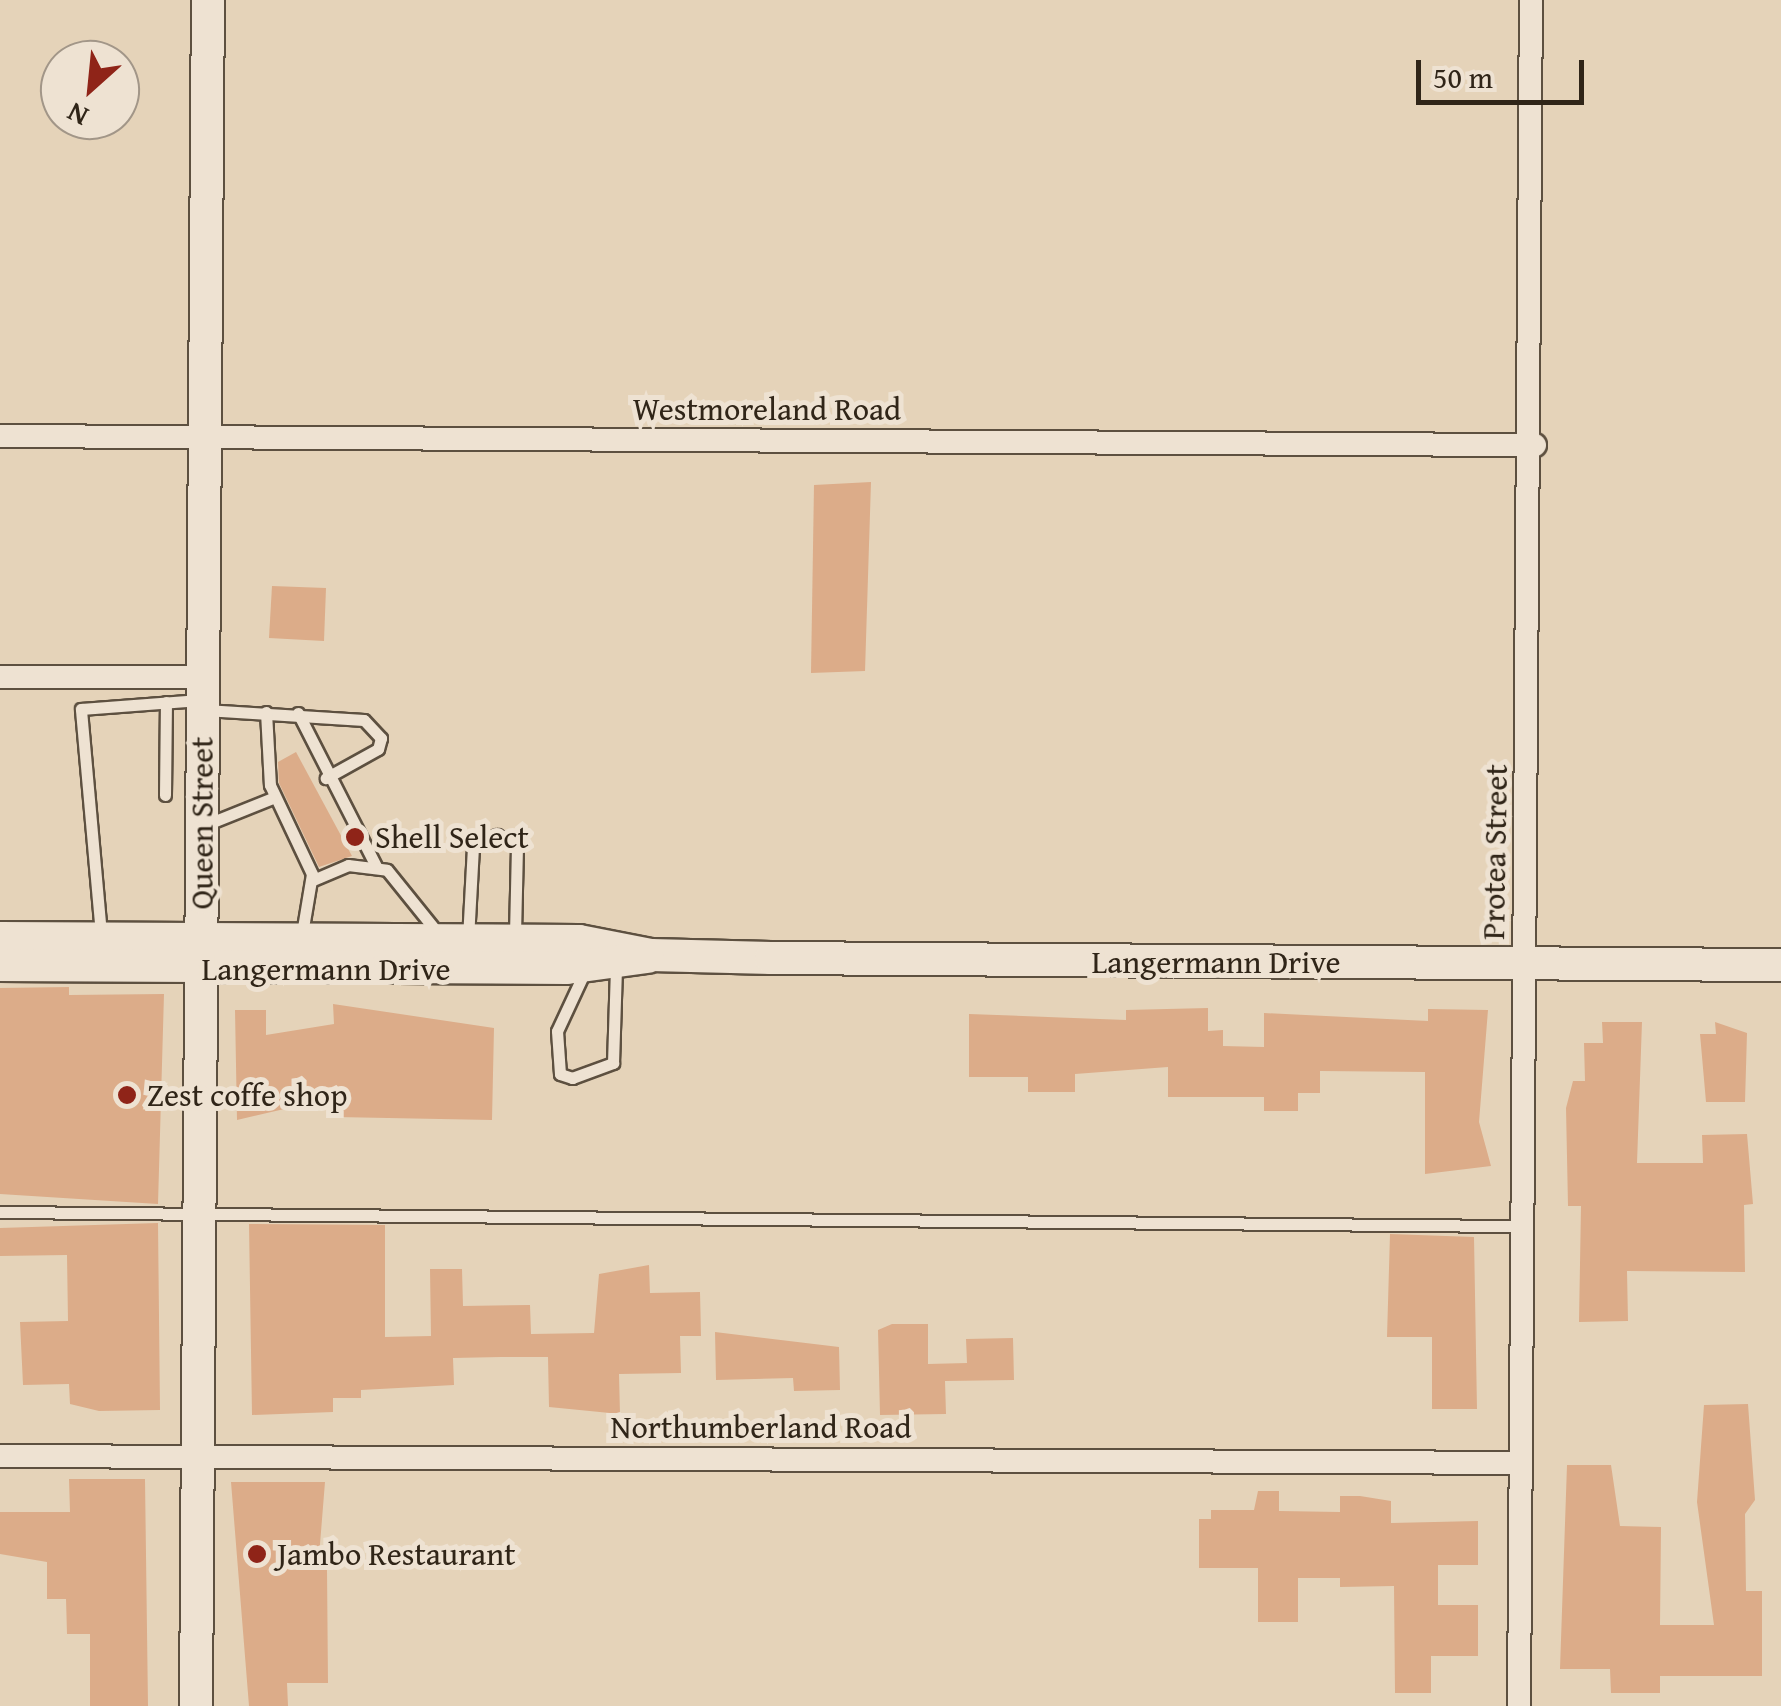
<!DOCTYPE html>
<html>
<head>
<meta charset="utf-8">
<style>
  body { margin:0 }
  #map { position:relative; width:1781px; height:1706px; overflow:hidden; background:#e5d3b9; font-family:"Gentium Book Plus",serif }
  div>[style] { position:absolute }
  .building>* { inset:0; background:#dcac89 }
  .roads { filter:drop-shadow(2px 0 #5d5040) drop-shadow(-2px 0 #5d5040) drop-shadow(0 2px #5d5040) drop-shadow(0 -2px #5d5040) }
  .lane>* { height:11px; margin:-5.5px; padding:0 5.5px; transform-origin:5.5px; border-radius:5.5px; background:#eee2d2 }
  .street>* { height:22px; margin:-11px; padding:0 11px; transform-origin:11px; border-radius:11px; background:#eee2d2 }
  .secondary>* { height:32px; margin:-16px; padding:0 16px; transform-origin:16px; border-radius:16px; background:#eee2d2 }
  .dots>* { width:28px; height:28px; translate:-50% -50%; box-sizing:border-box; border:5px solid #eee2d2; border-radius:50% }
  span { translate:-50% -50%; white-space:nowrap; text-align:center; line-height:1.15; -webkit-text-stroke:10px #eee2d2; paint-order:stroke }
  .street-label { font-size:32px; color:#302518 }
  .poi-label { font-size:32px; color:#302518 }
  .left { translate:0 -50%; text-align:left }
  .north { position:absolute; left:40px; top:40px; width:100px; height:100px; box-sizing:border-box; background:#eee2d2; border:2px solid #a29688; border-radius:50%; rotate:207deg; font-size:28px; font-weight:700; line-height:40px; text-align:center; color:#302518 }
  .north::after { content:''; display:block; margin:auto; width:35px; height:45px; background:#8f2418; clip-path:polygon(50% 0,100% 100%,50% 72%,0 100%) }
  .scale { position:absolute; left:1416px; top:60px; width:168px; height:45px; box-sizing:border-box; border:5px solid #302518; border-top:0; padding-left:12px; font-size:30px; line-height:35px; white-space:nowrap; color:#302518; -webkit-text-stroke:8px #eee2d2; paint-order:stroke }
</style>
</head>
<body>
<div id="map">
  <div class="building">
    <i style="clip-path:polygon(871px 482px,865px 671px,811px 673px,814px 485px)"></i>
    <i style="clip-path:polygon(272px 586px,326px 588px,324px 641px,269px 638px)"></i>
    <i style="clip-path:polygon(296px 752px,352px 856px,319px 867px,279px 783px,278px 762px)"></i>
    <i style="clip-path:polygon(69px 987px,69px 995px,164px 994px,158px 1204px,0 1194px,0 988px)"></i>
    <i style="clip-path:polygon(333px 1004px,494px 1028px,492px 1120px,336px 1117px,336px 1097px,237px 1120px,235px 1010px,266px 1010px,266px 1035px,334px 1024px)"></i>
    <i style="clip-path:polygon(1208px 1008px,1208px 1031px,1223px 1030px,1223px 1046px,1264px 1047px,1264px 1013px,1428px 1021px,1428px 1009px,1488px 1010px,1479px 1122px,1491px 1166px,1425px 1174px,1425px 1072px,1320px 1071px,1320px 1093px,1298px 1093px,1298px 1111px,1264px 1111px,1264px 1097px,1168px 1097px,1168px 1067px,1075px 1074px,1075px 1092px,1028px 1092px,1028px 1077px,969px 1077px,969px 1014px,1126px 1020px,1126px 1010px)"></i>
    <i style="clip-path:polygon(1602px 1022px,1642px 1022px,1637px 1163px,1703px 1163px,1702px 1135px,1747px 1134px,1753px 1204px,1744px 1205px,1745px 1272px,1627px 1271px,1628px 1321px,1579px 1322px,1581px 1206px,1568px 1206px,1566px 1108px,1573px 1081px,1585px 1081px,1584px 1043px,1603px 1043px)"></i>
    <i style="clip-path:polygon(1715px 1022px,1747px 1033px,1745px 1102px,1706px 1102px,1700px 1034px,1716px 1034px)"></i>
    <i style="clip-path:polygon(158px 1223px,160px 1410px,99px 1411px,70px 1404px,69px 1384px,23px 1385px,20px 1322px,68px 1321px,67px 1255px,0 1256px,0 1228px)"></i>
    <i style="clip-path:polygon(249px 1224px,385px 1225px,385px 1337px,431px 1336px,430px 1269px,462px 1269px,463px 1306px,530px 1305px,531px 1334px,594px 1333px,599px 1274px,649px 1265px,650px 1293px,700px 1292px,701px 1336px,680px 1336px,681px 1373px,619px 1374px,620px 1414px,549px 1407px,548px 1357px,501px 1357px,453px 1358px,454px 1385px,361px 1390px,361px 1398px,333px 1398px,333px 1412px,252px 1415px)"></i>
    <i style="clip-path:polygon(1390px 1234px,1474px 1237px,1477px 1409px,1432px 1409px,1432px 1337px,1387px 1337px)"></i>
    <i style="clip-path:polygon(892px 1324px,928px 1324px,928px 1364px,967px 1363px,966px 1339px,1013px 1338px,1014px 1380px,945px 1381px,946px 1414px,880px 1415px,878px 1330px)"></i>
    <i style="clip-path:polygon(715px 1332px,839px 1347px,840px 1390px,794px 1391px,793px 1378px,716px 1380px)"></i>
    <i style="clip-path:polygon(1748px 1404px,1755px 1500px,1745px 1514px,1746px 1591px,1762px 1591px,1762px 1676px,1660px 1676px,1660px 1693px,1611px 1693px,1610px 1669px,1560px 1669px,1567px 1465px,1611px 1465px,1620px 1526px,1661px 1527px,1660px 1625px,1714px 1625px,1697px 1502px,1704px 1405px)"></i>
    <i style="clip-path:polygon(69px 1479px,145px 1479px,148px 1706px,90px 1706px,90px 1634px,67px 1634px,66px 1599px,47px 1599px,47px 1562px,0 1554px,0 1512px,70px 1512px)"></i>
    <i style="clip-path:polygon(231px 1482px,325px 1482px,318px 1569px,327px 1569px,328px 1683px,287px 1683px,288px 1706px,249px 1706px)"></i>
    <i style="clip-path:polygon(1258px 1491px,1279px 1491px,1279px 1511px,1340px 1512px,1340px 1496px,1360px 1496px,1391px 1501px,1391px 1523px,1478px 1521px,1478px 1565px,1438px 1565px,1438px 1605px,1478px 1605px,1478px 1656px,1431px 1656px,1431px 1693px,1395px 1693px,1394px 1586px,1340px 1587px,1340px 1578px,1298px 1578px,1298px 1622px,1258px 1622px,1258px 1568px,1199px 1568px,1199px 1519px,1211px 1519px,1211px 1510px,1254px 1510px)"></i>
  </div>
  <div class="roads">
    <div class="lane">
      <i style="left:205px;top:710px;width:159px;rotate:3.6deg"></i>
      <i style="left:364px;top:720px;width:25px;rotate:47deg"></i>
      <i style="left:381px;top:738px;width:11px;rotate:105deg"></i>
      <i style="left:378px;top:749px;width:60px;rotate:150.9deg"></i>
      <i style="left:266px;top:712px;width:73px;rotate:86.9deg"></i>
      <i style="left:270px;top:785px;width:98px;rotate:64.7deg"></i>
      <i style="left:312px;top:874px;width:61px;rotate:99.5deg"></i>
      <i style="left:298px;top:713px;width:174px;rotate:63deg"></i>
      <i style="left:165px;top:795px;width:93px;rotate:-89.4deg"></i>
      <i style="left:205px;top:825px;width:75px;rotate:-21.8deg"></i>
      <i style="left:313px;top:880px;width:38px;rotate:-23deg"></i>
      <i style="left:348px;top:865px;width:39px;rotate:7deg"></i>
      <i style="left:387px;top:870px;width:86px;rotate:51.1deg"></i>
      <i style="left:101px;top:934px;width:226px;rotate:-95.1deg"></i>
      <i style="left:81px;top:709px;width:119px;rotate:-4.3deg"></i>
      <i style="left:468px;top:939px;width:92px;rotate:-86.9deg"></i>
      <i style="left:473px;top:847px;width:27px;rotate:-27deg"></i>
      <i style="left:497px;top:835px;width:23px;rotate:29deg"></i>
      <i style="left:517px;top:846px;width:90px;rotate:91.3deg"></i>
      <i style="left:585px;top:971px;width:66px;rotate:115deg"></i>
      <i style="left:557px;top:1031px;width:43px;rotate:86deg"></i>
      <i style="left:560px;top:1074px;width:13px;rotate:18deg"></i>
      <i style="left:572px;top:1078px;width:44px;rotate:-20.1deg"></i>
      <i style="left:613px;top:1063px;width:97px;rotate:-88.2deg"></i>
      <i style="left:0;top:1212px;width:1522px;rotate:0.53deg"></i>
    </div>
    <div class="street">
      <i style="left:0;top:436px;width:1535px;rotate:0.34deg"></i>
      <i style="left:0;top:677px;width:201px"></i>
      <i style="left:0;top:1456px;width:1521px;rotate:0.26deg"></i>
      <i style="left:1519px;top:1706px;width:1706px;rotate:-89.6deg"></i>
    </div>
    <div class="secondary">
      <i style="left:0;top:938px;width:579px;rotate:0.3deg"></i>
      <i style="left:579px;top:941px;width:73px;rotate:11deg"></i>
      <i style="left:651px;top:955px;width:120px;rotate:1.4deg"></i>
      <i style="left:771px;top:958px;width:1010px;rotate:0.4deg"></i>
      <i style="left:0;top:965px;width:567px;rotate:0.3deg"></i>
      <i style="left:567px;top:968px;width:81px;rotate:-7.8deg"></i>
      <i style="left:196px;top:1706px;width:1706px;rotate:-89.6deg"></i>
    </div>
  </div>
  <div class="dots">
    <i style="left:355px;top:837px;background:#8f2418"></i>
    <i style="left:127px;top:1095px;background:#8f2418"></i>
    <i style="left:257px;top:1554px;background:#8f2418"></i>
  </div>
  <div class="street-label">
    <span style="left:767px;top:409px">Westmoreland Road</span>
    <span style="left:202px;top:823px;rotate:-90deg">Queen Street</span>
    <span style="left:1495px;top:852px;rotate:-89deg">Protea Street</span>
    <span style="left:1216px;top:962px">Langermann Drive</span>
    <span style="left:326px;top:969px">Langermann Drive</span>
    <span style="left:761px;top:1427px">Northumberland Road</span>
  </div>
  <div class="poi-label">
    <span class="left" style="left:375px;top:837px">Shell Select</span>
    <span class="left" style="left:147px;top:1095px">Zest coffe shop</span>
    <span class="left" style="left:277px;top:1554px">Jambo Restaurant</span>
  </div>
  <div class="north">N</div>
  <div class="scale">50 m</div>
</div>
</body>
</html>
